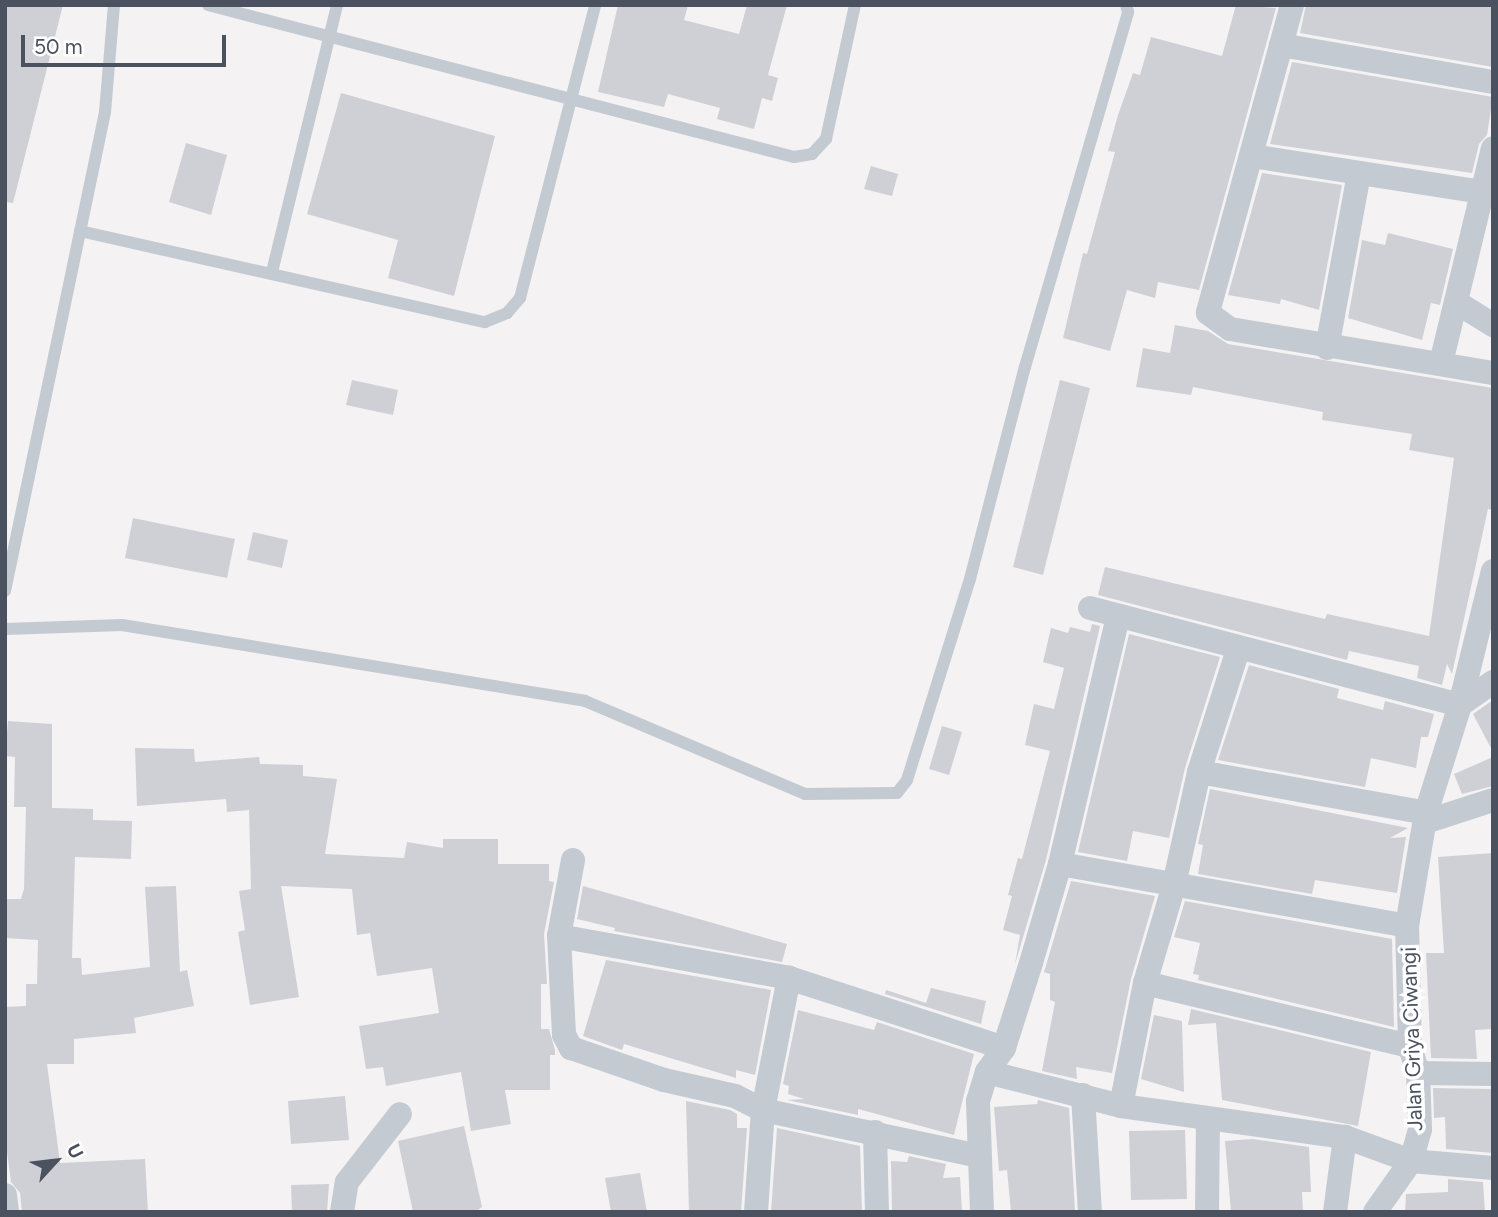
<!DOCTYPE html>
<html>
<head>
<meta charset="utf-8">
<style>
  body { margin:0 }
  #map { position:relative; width:1498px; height:1217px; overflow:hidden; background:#f4f2f2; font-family:Figtree,sans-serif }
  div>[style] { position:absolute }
  .building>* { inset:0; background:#cfd0d6 }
  .lane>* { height:12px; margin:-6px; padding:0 6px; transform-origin:6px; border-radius:6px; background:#c3cad2 }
  .street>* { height:24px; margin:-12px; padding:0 12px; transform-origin:12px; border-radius:12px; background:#c3cad2 }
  span { translate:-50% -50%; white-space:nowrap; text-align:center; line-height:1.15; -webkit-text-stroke:7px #fff; paint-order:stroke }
  .street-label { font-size:21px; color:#4a525f }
  .frame { position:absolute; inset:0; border:7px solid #4a525f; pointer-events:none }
  .north { position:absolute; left:21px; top:1126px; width:70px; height:70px; -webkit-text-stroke:5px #fff; paint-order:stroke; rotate:63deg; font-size:19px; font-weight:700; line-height:28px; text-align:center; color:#4a525f }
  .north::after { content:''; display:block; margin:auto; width:24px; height:32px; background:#4a525f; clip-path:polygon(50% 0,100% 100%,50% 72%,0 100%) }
  .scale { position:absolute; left:21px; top:35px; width:205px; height:32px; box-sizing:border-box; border:4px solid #4a525f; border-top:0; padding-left:9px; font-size:21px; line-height:24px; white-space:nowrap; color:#4a525f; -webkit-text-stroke:5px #fff; paint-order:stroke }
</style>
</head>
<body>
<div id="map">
  <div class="building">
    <i style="clip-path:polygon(5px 5px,63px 5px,13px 203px,5px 202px)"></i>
    <i style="clip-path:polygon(618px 5px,688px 5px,684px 20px,739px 34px,747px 5px,787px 5px,768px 75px,778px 78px,772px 101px,762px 98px,754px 129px,717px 119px,720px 108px,668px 94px,664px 107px,598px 92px)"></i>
    <i style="clip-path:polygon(1236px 5px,1276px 8px,1199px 290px,1158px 282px,1155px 298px,1127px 290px,1110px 351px,1063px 338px,1083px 253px,1087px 254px,1115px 152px,1108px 151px,1118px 115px,1133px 73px,1140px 75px,1151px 37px,1222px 56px)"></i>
    <i style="clip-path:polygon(1306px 5px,1493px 5px,1493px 67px,1300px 33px)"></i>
    <i style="clip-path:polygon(1292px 62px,1493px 97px,1487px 135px,1479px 144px,1472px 173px,1270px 144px)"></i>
    <i style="clip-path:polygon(341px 93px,495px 136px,454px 296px,388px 278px,398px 240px,307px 214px)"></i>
    <i style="clip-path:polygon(186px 143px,227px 155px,211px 215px,169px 202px)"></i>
    <i style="clip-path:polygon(871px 166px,898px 174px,892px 196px,864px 189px)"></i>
    <i style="clip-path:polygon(1262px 173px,1342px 185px,1319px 310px,1281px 299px,1280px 304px,1228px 295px)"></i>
    <i style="clip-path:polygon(1388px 233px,1453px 249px,1440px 305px,1431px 303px,1422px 340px,1348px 318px,1362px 240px,1385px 245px)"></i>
    <i style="clip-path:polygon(1175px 325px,1208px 331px,1228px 344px,1493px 388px,1493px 510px,1488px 509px,1452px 674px,1447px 664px,1442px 685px,1417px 678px,1419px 666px,1349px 651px,1347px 660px,1098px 595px,1105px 567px,1325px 619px,1327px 614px,1429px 636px,1454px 458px,1409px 450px,1412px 434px,1322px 420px,1323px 412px,1193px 387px,1191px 395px,1136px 387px,1143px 348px,1170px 353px)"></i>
    <i style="clip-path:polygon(352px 380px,398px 390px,393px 415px,346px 405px)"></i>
    <i style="clip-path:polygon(1060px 380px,1090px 388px,1043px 575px,1013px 567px)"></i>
    <i style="clip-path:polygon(133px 518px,235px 539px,227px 578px,125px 558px)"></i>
    <i style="clip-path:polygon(253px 532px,288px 540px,282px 568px,247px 560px)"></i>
    <i style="clip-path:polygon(1092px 624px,1100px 626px,1046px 860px,1015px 964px,1020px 935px,1003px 930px,1012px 896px,1008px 895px,1018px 858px,1022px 859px,1050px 751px,1025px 745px,1034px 704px,1054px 709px,1064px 668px,1043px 662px,1051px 628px,1068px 633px,1070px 627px,1090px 632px)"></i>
    <i style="clip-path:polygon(1129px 634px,1220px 657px,1185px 768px,1169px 838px,1133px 831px,1127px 861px,1078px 852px)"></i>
    <i style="clip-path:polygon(1249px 665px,1339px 689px,1337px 698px,1383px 710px,1385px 701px,1434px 714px,1428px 737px,1421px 737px,1416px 768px,1371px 758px,1365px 787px,1218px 760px)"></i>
    <i style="clip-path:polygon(1493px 700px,1493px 752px,1473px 714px)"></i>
    <i style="clip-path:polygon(8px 721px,52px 724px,52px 808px,93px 809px,93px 820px,132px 821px,131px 859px,75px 857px,72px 958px,81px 958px,82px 975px,150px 967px,145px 887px,176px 886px,180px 972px,187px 970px,194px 1006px,134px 1018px,136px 1033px,74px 1039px,74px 1064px,47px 1064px,60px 1163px,145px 1159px,148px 1212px,22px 1212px,20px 1193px,11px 1182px,5px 1137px,5px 1007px,26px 1006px,26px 984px,37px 984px,38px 940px,5px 938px,5px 899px,21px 899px,24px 889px,26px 807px,14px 807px,15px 757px,5px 756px)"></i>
    <i style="clip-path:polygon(942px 726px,962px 732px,949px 775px,929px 769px)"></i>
    <i style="clip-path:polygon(135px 748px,194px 749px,195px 762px,259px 757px,260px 764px,303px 765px,303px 776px,337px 779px,325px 854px,404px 858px,407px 842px,443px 848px,443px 839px,498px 839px,498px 864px,549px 864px,549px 881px,554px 882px,544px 934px,547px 984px,541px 984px,541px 1029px,549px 1029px,555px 1050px,555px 1055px,550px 1055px,550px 1090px,505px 1090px,511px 1124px,471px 1131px,461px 1072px,386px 1086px,383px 1067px,366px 1069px,359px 1026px,439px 1013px,432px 968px,377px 976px,370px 933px,357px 935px,352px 889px,281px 886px,299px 997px,250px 1005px,238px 932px,245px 930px,239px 891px,251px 889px,249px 810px,227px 812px,226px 799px,137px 806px)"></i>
    <i style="clip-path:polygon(1493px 757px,1493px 786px,1462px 794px,1454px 774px)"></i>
    <i style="clip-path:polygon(1210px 789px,1408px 828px,1390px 838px,1406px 837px,1397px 893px,1315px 880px,1312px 894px,1198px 874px,1203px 845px,1198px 844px)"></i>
    <i style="clip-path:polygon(1493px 853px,1493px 1029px,1475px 1030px,1477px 1059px,1431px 1058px,1426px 953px,1444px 953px,1438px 857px)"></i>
    <i style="clip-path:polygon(1071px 881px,1155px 896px,1131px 979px,1112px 1073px,1076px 1067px,1077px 1079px,1042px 1071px,1055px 1002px,1050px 1000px,1050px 974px,1044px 972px)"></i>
    <i style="clip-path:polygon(583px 886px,787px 944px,782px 962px,614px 931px,615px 928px,577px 919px)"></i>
    <i style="clip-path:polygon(1185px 901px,1392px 939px,1394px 1027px,1198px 980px,1199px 975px,1193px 974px,1200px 943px,1174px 937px)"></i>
    <i style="clip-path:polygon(606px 960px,771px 990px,755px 1075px,736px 1070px,736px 1078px,624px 1044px,622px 1050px,583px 1036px)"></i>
    <i style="clip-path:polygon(931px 988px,986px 1001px,981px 1024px,885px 994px,886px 990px,926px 1003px)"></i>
    <i style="clip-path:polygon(1191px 1009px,1371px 1052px,1358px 1126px,1222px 1100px,1216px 1023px,1188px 1025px)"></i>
    <i style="clip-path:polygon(798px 1010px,874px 1030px,877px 1022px,974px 1054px,954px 1135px,858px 1109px,858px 1115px,787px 1100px,804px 1099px,788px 1094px,789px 1086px,783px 1084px)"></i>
    <i style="clip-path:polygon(1154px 1015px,1182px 1021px,1184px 1092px,1141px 1079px)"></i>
    <i style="clip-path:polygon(1433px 1088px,1493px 1089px,1493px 1153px,1446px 1149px,1445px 1117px,1434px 1118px)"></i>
    <i style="clip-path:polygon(345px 1096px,349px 1140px,291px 1144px,288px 1101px)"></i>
    <i style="clip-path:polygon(1038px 1100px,1069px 1108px,1075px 1212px,1011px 1212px,1007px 1170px,999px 1171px,994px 1107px,1037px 1104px)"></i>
    <i style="clip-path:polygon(686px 1101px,730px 1110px,737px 1114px,737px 1128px,747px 1128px,741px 1212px,689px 1212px)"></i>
    <i style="clip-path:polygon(464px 1126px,482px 1207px,475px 1212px,413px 1212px,398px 1141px)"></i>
    <i style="clip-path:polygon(777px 1128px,860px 1146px,862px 1212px,771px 1212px)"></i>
    <i style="clip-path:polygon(1185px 1130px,1187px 1199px,1131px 1200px,1129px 1131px)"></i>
    <i style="clip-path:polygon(1253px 1139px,1309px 1147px,1311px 1192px,1302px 1192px,1303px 1212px,1231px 1212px,1225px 1141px)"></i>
    <i style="clip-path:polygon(909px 1156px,946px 1164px,943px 1178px,960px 1177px,962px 1212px,892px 1212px,891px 1161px,907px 1162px)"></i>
    <i style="clip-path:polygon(640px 1173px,647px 1212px,611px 1212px,605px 1178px)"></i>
    <i style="clip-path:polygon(1448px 1179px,1483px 1182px,1485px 1212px,1405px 1212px,1406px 1194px,1448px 1192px)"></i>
    <i style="clip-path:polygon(329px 1184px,327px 1212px,292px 1212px,291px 1185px)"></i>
  </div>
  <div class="lane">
    <i style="left:208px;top:5px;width:605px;rotate:14.54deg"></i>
    <i style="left:794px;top:157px;width:18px;rotate:-9deg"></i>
    <i style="left:812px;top:154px;width:21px;rotate:-47deg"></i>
    <i style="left:826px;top:139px;width:137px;rotate:-77.8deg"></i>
    <i style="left:80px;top:231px;width:415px;rotate:12.7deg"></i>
    <i style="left:485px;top:322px;width:24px;rotate:-22deg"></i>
    <i style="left:507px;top:313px;width:20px;rotate:-49deg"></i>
    <i style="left:520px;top:298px;width:302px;rotate:-75.6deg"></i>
    <i style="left:272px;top:272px;width:275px;rotate:-76.3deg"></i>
    <i style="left:5px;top:591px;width:489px;rotate:-78.2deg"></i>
    <i style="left:105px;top:112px;width:107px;rotate:-85.2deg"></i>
    <i style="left:5px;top:629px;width:117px;rotate:-2deg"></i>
    <i style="left:122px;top:625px;width:469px;rotate:9.3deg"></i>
    <i style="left:585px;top:701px;width:239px;rotate:22.9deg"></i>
    <i style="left:805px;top:794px;width:92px;rotate:-0.6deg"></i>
    <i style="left:897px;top:793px;width:16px;rotate:-52deg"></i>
    <i style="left:907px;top:780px;width:211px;rotate:-72.6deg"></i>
    <i style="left:970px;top:579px;width:219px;rotate:-75.5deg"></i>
    <i style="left:1025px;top:367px;width:370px;rotate:-73.8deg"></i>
    <i style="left:1128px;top:12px;width:7px;rotate:-106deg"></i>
  </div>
  <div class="street">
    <i style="left:1292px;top:5px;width:319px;rotate:105.3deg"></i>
    <i style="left:1208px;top:313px;width:27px;rotate:36deg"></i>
    <i style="left:1230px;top:329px;width:267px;rotate:9.5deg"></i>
    <i style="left:1281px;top:45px;width:215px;rotate:9.9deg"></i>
    <i style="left:1252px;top:156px;width:232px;rotate:8.9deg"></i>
    <i style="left:1456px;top:302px;width:44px;rotate:31.9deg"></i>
    <i style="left:1327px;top:348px;width:178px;rotate:-79.6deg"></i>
    <i style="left:1441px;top:363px;width:221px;rotate:-76.4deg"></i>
    <i style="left:1090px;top:608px;width:383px;rotate:14.7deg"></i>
    <i style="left:1460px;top:705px;width:40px;rotate:-34.9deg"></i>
    <i style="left:1199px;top:772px;width:231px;rotate:10.2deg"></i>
    <i style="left:1425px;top:822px;width:71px;rotate:-17.9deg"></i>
    <i style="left:573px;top:860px;width:77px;rotate:100.4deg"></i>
    <i style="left:559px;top:936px;width:99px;rotate:87.1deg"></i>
    <i style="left:564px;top:1035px;width:15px;rotate:62deg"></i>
    <i style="left:571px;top:1048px;width:98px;rotate:19deg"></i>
    <i style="left:664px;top:1080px;width:73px;rotate:12.7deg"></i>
    <i style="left:735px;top:1096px;width:31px;rotate:27deg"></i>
    <i style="left:763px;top:1110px;width:221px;rotate:12deg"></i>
    <i style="left:1060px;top:864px;width:352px;rotate:10.1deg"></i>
    <i style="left:559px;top:936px;width:234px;rotate:10.3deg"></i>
    <i style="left:789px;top:978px;width:226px;rotate:18deg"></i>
    <i style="left:1145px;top:983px;width:272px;rotate:13.4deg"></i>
    <i style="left:987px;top:1072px;width:138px;rotate:14.2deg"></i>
    <i style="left:1121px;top:1106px;width:226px;rotate:7.9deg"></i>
    <i style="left:1345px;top:1137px;width:70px;rotate:20deg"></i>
    <i style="left:1411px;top:1161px;width:82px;rotate:4.9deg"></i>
    <i style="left:1418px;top:1073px;width:75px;rotate:0.8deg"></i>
    <i style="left:1083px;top:1095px;width:117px;rotate:86.6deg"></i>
    <i style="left:1121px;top:1106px;width:125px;rotate:-79deg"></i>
    <i style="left:1145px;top:983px;width:102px;rotate:-73.5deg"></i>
    <i style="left:1174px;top:885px;width:116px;rotate:-77.5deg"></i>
    <i style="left:1199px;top:772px;width:131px;rotate:-72.3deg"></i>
    <i style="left:875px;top:1132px;width:80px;rotate:88.6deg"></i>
    <i style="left:5px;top:1195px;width:17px;rotate:83deg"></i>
    <i style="left:342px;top:1212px;width:30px;rotate:-81deg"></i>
    <i style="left:347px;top:1182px;width:86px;rotate:-52.1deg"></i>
    <i style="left:756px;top:1212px;width:102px;rotate:-86.1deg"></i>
    <i style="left:763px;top:1110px;width:135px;rotate:-78.9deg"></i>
    <i style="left:982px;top:1212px;width:111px;rotate:-92.1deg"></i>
    <i style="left:978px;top:1101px;width:30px;rotate:-73deg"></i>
    <i style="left:987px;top:1072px;width:29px;rotate:-55deg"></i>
    <i style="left:1004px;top:1048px;width:89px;rotate:-72.4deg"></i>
    <i style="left:1031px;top:963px;width:103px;rotate:-73.7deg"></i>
    <i style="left:1060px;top:864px;width:255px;rotate:-76.8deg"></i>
    <i style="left:1207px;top:1212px;width:91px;rotate:-89.4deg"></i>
    <i style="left:1335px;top:1212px;width:76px;rotate:-82.4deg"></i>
    <i style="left:1375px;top:1212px;width:62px;rotate:-54.8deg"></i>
    <i style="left:1411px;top:1161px;width:33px;rotate:-74deg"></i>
    <i style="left:1420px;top:1129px;width:56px;rotate:-92deg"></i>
    <i style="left:1418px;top:1073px;width:28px;rotate:-107deg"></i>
    <i style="left:1410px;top:1046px;width:120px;rotate:-91.4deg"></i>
    <i style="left:1407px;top:926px;width:115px;rotate:-80.5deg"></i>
    <i style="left:1426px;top:813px;width:113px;rotate:-72.5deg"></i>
    <i style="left:1460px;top:705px;width:138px;rotate:-76.2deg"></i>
  </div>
  <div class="street-label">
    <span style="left:1412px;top:1039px;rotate:-92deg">Jalan Griya Ciwangi</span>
  </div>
  <div class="frame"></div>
  <div class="north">U</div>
  <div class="scale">50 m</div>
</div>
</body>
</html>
